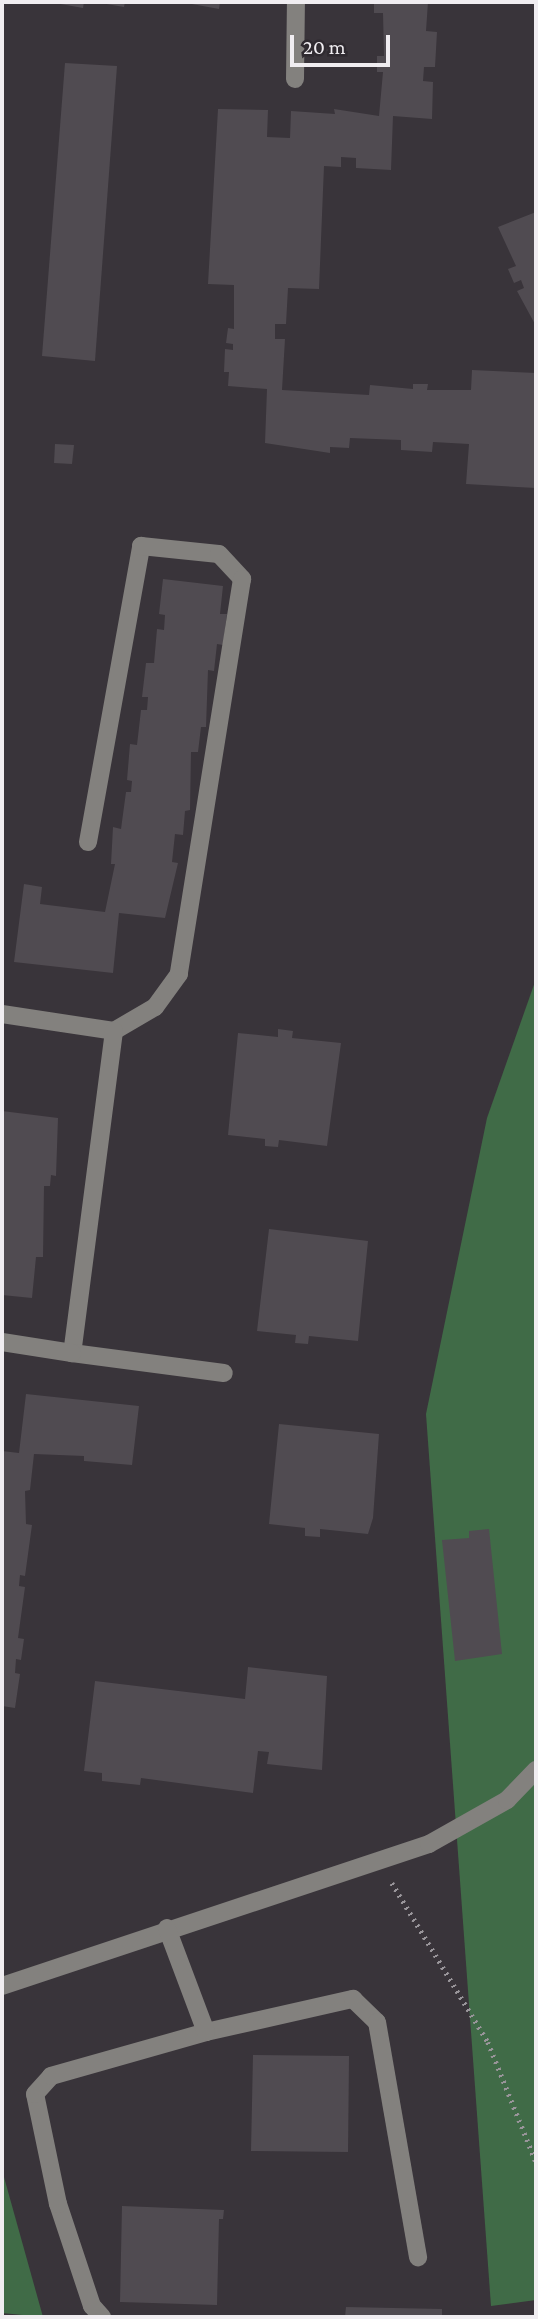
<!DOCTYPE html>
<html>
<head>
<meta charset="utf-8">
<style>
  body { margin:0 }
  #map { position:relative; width:538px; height:2319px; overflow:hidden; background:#39343a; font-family:"Crimson Pro",serif }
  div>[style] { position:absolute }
  .green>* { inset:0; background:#406b47 }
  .building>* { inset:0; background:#504b51 }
  .path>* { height:4.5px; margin-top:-2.25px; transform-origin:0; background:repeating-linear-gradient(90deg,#99959a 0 2px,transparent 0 7px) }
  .minor>* { height:18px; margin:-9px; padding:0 9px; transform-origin:9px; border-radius:9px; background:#83817e }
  span { translate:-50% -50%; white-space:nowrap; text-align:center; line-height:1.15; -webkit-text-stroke:7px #2f2a30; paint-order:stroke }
  .frame { position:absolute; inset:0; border:4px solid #f0edf1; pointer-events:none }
  .scale { position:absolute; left:290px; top:35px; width:100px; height:32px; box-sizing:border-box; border:4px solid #f0edf1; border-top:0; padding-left:9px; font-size:21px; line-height:24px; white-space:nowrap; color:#f0edf1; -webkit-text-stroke:5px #2f2a30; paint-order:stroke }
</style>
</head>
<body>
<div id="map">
  <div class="green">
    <i style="clip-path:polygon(536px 979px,536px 2300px,491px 2306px,426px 1414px,487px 1118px)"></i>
    <i style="clip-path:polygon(2px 2170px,43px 2317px,2px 2313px)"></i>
  </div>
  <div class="building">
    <i style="clip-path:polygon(55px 2px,84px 2px,83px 8px,55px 3px)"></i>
    <i style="clip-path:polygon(95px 2px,125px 2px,124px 7px)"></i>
    <i style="clip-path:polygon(181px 2px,220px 2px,219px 9px)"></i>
    <i style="clip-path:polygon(374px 2px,428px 2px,426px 31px,437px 32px,435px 67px,424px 67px,423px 81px,433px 82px,432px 119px,393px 116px,391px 170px,356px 168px,356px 158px,341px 157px,341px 167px,324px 166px,319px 289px,288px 288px,286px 324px,275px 324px,275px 339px,285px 339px,282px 390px,369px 395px,370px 385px,413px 389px,413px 384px,428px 384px,427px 390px,471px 390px,472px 370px,536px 373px,536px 488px,466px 484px,469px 444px,433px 442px,432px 452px,401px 450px,401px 440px,350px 438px,349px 448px,330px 447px,330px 453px,265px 443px,267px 389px,228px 386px,229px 372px,224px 372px,225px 349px,233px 350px,233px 344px,226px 343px,228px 328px,234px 329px,234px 285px,208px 284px,218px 109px,268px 110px,267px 137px,290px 138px,291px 111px,335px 114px,334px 109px,379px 116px,383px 72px,377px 72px,377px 56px,384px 56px,383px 13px,374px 13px)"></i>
    <i style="clip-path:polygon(65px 63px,117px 66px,95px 361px,42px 356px)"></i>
    <i style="clip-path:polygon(536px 212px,536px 326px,517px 291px,524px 288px,521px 280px,514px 283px,508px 269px,516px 266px,498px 227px)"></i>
    <i style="clip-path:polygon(55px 444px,74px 445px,72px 464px,54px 463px)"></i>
    <i style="clip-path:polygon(163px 579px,223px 586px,220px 614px,227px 614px,223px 645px,217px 644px,214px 671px,208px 670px,206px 727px,201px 727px,198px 752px,191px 752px,190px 810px,185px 811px,183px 835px,175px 834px,172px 862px,178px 863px,165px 918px,119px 913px,113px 973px,14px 962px,24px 884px,42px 887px,40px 904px,105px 912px,115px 864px,111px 864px,113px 827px,121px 829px,126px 792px,131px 792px,132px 781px,127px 780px,130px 744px,137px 745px,141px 710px,147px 710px,148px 697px,142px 697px,146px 663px,154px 663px,157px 629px,164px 630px,165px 615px,159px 614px)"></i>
    <i style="clip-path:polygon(278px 1029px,293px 1031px,292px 1038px,341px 1043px,327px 1146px,279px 1140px,278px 1147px,265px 1146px,265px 1139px,228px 1135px,238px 1033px,278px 1037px)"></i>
    <i style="clip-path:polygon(2px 1111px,58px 1118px,56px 1176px,51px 1175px,50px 1186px,44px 1186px,43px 1257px,36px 1257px,32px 1298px,2px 1295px)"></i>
    <i style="clip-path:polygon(269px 1229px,368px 1241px,358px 1341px,309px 1336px,308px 1344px,295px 1343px,296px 1335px,257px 1331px)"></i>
    <i style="clip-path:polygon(26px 1394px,139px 1406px,132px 1465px,84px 1461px,84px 1456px,34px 1454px,30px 1490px,25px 1491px,26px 1524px,32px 1525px,25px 1576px,20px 1575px,19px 1586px,25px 1587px,18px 1638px,24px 1639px,21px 1660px,16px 1659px,15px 1673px,20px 1674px,15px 1708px,2px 1706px,2px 1451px,19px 1453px)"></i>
    <i style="clip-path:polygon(279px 1424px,379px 1434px,373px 1518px,368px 1534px,320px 1529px,320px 1537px,305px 1536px,305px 1528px,269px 1524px)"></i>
    <i style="clip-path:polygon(489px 1529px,502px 1654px,455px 1661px,442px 1540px,469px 1538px,469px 1531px)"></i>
    <i style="clip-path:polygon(248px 1667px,327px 1676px,322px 1770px,267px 1764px,269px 1752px,258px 1751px,253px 1793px,141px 1778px,140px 1785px,102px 1781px,102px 1773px,84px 1771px,95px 1681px,245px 1699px)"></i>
    <i style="clip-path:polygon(253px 2055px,349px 2056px,348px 2152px,251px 2151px)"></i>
    <i style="clip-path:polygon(122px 2206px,224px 2210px,223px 2219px,219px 2219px,217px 2305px,120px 2302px)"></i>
    <i style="clip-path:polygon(346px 2307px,442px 2309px,442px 2317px,345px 2317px)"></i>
  </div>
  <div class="path">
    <i style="left:392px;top:1883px;width:186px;rotate:58.9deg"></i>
    <i style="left:488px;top:2042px;width:129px;rotate:68.2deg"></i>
  </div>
  <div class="minor">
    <i style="left:295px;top:79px;width:77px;rotate:-89.3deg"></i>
    <i style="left:88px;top:842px;width:301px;rotate:-79.8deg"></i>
    <i style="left:141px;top:546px;width:78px;rotate:5.9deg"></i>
    <i style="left:219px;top:554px;width:34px;rotate:47deg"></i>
    <i style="left:242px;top:579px;width:400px;rotate:99.1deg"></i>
    <i style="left:179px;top:974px;width:41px;rotate:126deg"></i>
    <i style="left:155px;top:1007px;width:48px;rotate:149.7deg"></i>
    <i style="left:2px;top:1014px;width:113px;rotate:8.6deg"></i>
    <i style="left:114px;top:1031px;width:325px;rotate:97.4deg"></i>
    <i style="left:72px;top:1353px;width:153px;rotate:7.5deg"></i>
    <i style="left:2px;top:1342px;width:71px;rotate:8.9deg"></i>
    <i style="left:2px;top:1986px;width:450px;rotate:-18.4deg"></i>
    <i style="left:429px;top:1844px;width:90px;rotate:-29.4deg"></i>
    <i style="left:507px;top:1800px;width:42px;rotate:-46deg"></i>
    <i style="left:206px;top:2032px;width:151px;rotate:-12.7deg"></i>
    <i style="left:353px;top:1999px;width:33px;rotate:44deg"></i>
    <i style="left:377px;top:2022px;width:239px;rotate:80.1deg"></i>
    <i style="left:102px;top:2317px;width:15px;rotate:-132deg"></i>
    <i style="left:92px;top:2306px;width:108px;rotate:-108.4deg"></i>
    <i style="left:58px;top:2204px;width:112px;rotate:-101.8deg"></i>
    <i style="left:35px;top:2094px;width:24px;rotate:-48deg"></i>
    <i style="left:51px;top:2076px;width:161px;rotate:-15.8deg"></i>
    <i style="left:206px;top:2032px;width:111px;rotate:-110.6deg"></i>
  </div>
  <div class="frame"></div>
  <div class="scale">20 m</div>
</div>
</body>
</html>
